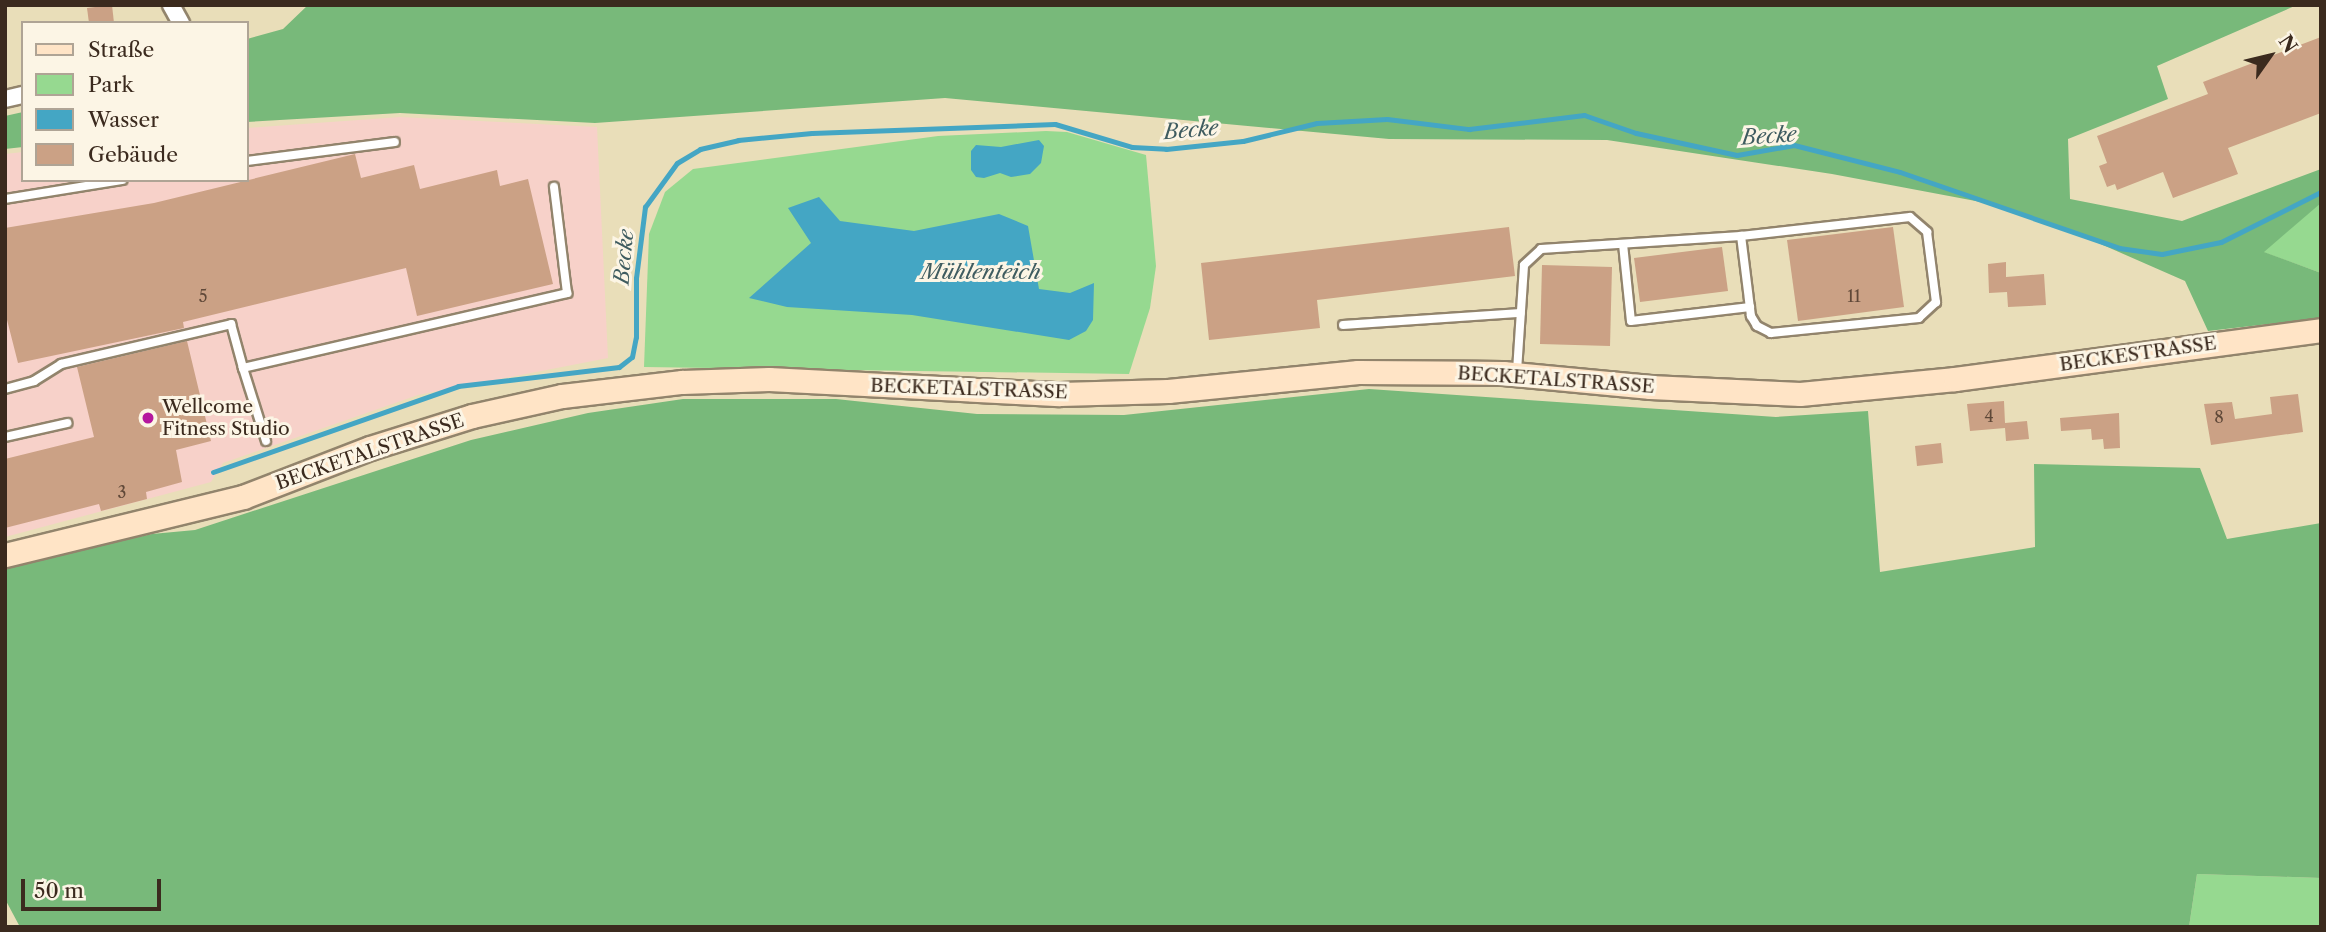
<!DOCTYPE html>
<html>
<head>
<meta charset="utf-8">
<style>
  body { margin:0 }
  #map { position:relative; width:2326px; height:932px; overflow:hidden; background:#e9deb9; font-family:"Libre Caslon Text",serif }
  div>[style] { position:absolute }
  .built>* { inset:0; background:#f7d1c9 }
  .green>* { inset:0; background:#96d990 }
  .forest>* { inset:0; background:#78b97a }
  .water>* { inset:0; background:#44a6c4 }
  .stream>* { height:5px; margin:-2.5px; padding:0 2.5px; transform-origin:2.5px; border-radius:2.5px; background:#44a6c4 }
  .building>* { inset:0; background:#cba185 }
  .roads { filter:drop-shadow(2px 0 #92846c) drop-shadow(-2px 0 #92846c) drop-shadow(0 2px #92846c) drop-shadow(0 -2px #92846c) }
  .lane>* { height:8px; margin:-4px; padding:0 4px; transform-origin:4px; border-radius:4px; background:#fff }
  .street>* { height:16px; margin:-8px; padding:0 8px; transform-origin:8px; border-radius:8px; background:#fff }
  .secondary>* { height:23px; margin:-11.5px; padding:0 11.5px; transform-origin:11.5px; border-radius:11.5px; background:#ffe4c6 }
  .dots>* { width:19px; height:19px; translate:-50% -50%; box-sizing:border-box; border:4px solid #fcf5e5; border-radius:50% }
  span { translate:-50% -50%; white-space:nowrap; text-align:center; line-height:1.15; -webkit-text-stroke:6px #fcf5e5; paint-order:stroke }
  .number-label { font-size:16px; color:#5f4838 }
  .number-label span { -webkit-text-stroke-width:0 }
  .street-label { font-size:19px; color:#3b2a1e }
  .poi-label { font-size:19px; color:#3b2a1e }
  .left { translate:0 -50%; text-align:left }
  .water-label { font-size:21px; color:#3f5c60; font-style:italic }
  .frame { position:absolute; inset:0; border:7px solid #3b2a1e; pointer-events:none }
  .legend { position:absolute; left:21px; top:21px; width:228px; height:161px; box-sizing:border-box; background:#fcf5e5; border:2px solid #afa495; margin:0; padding:9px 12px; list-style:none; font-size:21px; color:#3b2a1e }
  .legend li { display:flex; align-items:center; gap:14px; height:35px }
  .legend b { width:35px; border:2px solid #afa495 }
  .north { position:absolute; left:2235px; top:21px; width:70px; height:70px; -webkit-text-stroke:5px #fcf5e5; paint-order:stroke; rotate:56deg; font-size:19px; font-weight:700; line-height:28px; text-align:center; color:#3b2a1e }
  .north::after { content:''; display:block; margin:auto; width:24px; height:32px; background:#3b2a1e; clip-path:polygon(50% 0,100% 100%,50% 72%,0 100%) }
  .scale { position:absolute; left:21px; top:879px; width:140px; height:32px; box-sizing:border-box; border:4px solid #3b2a1e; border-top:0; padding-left:9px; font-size:21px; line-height:24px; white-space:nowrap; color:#3b2a1e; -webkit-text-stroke:5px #fcf5e5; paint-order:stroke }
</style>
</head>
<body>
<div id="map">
  <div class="built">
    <i style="clip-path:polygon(400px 117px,597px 127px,608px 358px,418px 395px,223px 463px,211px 482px,5px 537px,5px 154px,23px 152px,23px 180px,247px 180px,247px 128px)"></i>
  </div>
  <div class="green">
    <i style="clip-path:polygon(1046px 131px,1067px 132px,1146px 155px,1156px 266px,1150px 308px,1129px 374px,644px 367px,649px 234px,665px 192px,693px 169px,938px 136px)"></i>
    <i style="clip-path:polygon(2320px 203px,2321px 273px,2263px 252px)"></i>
    <i style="clip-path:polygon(2197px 874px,2321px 878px,2321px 927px,2189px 927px)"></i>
  </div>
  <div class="forest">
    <i style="clip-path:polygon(308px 5px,2297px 5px,2157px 66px,2168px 99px,2068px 139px,2070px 199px,2182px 221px,2321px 169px,2321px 203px,2264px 252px,2321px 273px,2321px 318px,2208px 331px,2185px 281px,2071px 231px,1981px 202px,1832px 174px,1607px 140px,1389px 139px,945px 98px,595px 123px,400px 113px,247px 122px,247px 39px,283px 29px)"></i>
    <i style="clip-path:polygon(23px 112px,23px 147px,5px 149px,5px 116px)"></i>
    <i style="clip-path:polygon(1369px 389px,1776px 417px,1868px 411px,1880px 572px,2035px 547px,2034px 464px,2200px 468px,2227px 539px,2321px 523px,2321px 878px,2197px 874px,2189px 927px,20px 927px,5px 899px,5px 567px,152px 534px,195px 530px,471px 440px,588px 413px,683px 399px,836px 399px,977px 414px,1124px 415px)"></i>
  </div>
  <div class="water">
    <i style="clip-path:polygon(1039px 140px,1044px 146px,1041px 163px,1030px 174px,1011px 177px,1000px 173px,984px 178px,976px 177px,971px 170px,971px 151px,976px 145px,1001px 147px)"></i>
    <i style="clip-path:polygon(819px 197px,840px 221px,914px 231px,999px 214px,1028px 226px,1039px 289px,1070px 293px,1094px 283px,1093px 320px,1086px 331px,1069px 340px,912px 315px,787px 307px,749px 298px,811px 243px,788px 208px)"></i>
  </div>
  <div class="stream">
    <i style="left:213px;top:472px;width:260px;rotate:-19.3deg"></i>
    <i style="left:458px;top:386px;width:162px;rotate:-6.7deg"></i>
    <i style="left:619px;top:367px;width:16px;rotate:-38deg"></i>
    <i style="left:632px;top:357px;width:20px;rotate:-79deg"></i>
    <i style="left:636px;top:337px;width:59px;rotate:-90deg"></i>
    <i style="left:636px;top:278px;width:72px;rotate:-82.8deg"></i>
    <i style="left:645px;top:207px;width:54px;rotate:-54deg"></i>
    <i style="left:677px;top:163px;width:27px;rotate:-31deg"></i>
    <i style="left:700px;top:149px;width:39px;rotate:-13deg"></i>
    <i style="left:738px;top:140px;width:74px;rotate:-5.4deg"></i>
    <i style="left:812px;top:133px;width:243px;rotate:-2.1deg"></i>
    <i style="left:1055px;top:124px;width:80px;rotate:16.6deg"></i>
    <i style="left:1132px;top:147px;width:34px;rotate:3deg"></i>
    <i style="left:1166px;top:149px;width:77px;rotate:-5.9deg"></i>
    <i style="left:1243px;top:141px;width:76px;rotate:-13.7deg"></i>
    <i style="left:1317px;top:123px;width:70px;rotate:-3.3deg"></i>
    <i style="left:1387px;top:119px;width:83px;rotate:7deg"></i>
    <i style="left:1469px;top:129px;width:116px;rotate:-6.9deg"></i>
    <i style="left:1584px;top:115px;width:55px;rotate:19.1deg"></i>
    <i style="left:1636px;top:133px;width:103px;rotate:12.3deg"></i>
    <i style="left:1737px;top:155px;width:58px;rotate:-10deg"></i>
    <i style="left:1794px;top:145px;width:109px;rotate:14.3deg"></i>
    <i style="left:1900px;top:172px;width:232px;rotate:19.1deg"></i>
    <i style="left:2119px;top:248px;width:43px;rotate:7.9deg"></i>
    <i style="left:2162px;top:254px;width:60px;rotate:-11.5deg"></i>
    <i style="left:2221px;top:242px;width:112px;rotate:-26.6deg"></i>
  </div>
  <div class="building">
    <i style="clip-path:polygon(112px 5px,114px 23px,89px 23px,87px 8px)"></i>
    <i style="clip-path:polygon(2321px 37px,2321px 113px,2228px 148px,2238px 174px,2173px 198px,2163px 172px,2117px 190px,2115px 184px,2107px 187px,2099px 166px,2107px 163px,2097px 136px,2208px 94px,2203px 82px)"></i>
    <i style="clip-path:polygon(355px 154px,361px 178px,414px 165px,420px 189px,497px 170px,500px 186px,528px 179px,553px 284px,417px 316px,406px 268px,183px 322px,184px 328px,18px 363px,5px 312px,5px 228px,154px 203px)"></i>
    <i style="clip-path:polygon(1509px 227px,1515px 276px,1317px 300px,1320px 328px,1209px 340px,1201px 263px)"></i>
    <i style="clip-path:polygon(1893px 227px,1904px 307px,1798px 321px,1787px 240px)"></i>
    <i style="clip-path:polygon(1722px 247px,1728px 291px,1640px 302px,1634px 258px)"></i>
    <i style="clip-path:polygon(2006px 262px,2006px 277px,2044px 274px,2046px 305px,2008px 307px,2007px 292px,1989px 293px,1988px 264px)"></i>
    <i style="clip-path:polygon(1542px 265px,1612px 267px,1610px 346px,1540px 344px)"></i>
    <i style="clip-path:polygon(187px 341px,211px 441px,176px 450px,182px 482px,146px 492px,147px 499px,101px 511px,99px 504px,5px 528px,5px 459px,94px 437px,77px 367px)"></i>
    <i style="clip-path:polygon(2298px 394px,2303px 432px,2211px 445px,2204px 404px,2232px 402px,2235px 419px,2272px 414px,2270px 397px)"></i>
    <i style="clip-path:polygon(2004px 401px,2005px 423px,2027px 421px,2029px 439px,2006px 441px,2005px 428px,1970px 431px,1967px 404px)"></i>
    <i style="clip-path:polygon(2119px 413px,2120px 448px,2104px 449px,2103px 439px,2092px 440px,2091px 429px,2061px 431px,2060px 418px)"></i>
    <i style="clip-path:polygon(1941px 443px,1943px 463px,1917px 466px,1915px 446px)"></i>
  </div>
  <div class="roads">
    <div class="lane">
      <i style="left:247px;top:161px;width:149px;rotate:-7.3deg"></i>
      <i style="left:5px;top:199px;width:119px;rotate:-9.2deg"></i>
      <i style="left:1623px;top:244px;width:77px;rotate:84.1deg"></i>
      <i style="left:1631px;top:321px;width:120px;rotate:-6.7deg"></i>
      <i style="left:1343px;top:325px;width:178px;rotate:-3.9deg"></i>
      <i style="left:1517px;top:371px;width:106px;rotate:-86.2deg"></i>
      <i style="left:1524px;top:265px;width:23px;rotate:-43deg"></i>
      <i style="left:1541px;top:249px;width:200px;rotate:-3.7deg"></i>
      <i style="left:1741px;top:236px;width:170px;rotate:-6.4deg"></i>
      <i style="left:1910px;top:217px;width:23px;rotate:41deg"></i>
      <i style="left:1927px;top:232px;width:71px;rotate:82.7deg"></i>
      <i style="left:1936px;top:302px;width:23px;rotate:137deg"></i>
      <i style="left:1919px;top:318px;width:149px;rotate:174.2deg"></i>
      <i style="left:1771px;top:333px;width:16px;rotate:-153deg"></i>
      <i style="left:1757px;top:326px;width:12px;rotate:-121deg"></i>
      <i style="left:1751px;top:316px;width:81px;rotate:-97.1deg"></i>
      <i style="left:5px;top:389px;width:30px;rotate:-15deg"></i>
      <i style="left:34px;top:381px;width:32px;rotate:-32deg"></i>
      <i style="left:61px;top:364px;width:175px;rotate:-13.2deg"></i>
      <i style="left:231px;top:324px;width:46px;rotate:74.7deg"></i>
      <i style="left:5px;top:437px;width:64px;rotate:-12.7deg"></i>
      <i style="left:266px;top:441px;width:77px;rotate:-107.5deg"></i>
      <i style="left:243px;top:368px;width:333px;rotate:-13deg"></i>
      <i style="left:567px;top:293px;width:107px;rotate:-97deg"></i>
    </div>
    <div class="street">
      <i style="left:171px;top:5px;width:21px;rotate:61deg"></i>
      <i style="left:5px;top:99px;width:18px;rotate:-13deg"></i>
    </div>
    <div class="secondary">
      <i style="left:5px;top:555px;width:245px;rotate:-13.7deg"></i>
      <i style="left:243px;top:497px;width:136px;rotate:-21.1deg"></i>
      <i style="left:370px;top:448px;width:107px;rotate:-17.4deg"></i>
      <i style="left:472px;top:416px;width:92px;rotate:-12.5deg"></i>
      <i style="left:562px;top:396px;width:121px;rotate:-6.7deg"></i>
      <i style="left:682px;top:382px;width:87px;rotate:-2deg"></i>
      <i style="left:769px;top:379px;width:291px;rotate:3deg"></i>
      <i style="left:1060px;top:394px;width:108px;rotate:-1.6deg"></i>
      <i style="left:1168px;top:391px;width:191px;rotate:-5.7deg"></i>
      <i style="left:1358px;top:372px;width:145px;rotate:0.4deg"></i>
      <i style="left:1503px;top:373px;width:148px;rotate:5.4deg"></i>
      <i style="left:1650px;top:387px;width:150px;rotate:2.7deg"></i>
      <i style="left:1800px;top:394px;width:156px;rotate:-5.5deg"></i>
      <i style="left:1955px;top:379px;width:369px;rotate:-7.6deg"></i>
    </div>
  </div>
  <div class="dots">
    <i style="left:148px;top:418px;background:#b5179e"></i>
  </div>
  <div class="number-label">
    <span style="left:203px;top:296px">5</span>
    <span style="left:1854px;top:296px">11</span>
    <span style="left:1989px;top:416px">4</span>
    <span style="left:2219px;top:417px">8</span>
    <span style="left:122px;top:492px">3</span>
  </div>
  <div class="street-label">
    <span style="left:2138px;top:354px;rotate:-8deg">BECKESTRASSE</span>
    <span style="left:1556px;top:380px;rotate:4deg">BECKETALSTRASSE</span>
    <span style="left:969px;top:389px;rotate:2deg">BECKETALSTRASSE</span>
    <span style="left:370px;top:452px;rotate:-19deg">BECKETALSTRASSE</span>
  </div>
  <div class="poi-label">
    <span class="left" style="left:162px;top:418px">Wellcome<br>Fitness Studio</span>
  </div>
  <div class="water-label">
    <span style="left:1191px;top:130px;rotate:-5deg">Becke</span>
    <span style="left:1769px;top:136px;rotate:-4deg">Becke</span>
    <span style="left:624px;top:257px;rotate:-85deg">Becke</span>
    <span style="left:981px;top:272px">Mühlenteich</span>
  </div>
  <div class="frame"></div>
  <ul class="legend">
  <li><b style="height:9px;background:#ffe4c6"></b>Straße</li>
  <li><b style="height:19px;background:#96d990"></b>Park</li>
  <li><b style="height:19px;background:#44a6c4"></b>Wasser</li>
  <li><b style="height:19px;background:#cba185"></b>Gebäude</li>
  </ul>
  <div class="north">N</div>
  <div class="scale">50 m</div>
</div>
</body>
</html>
